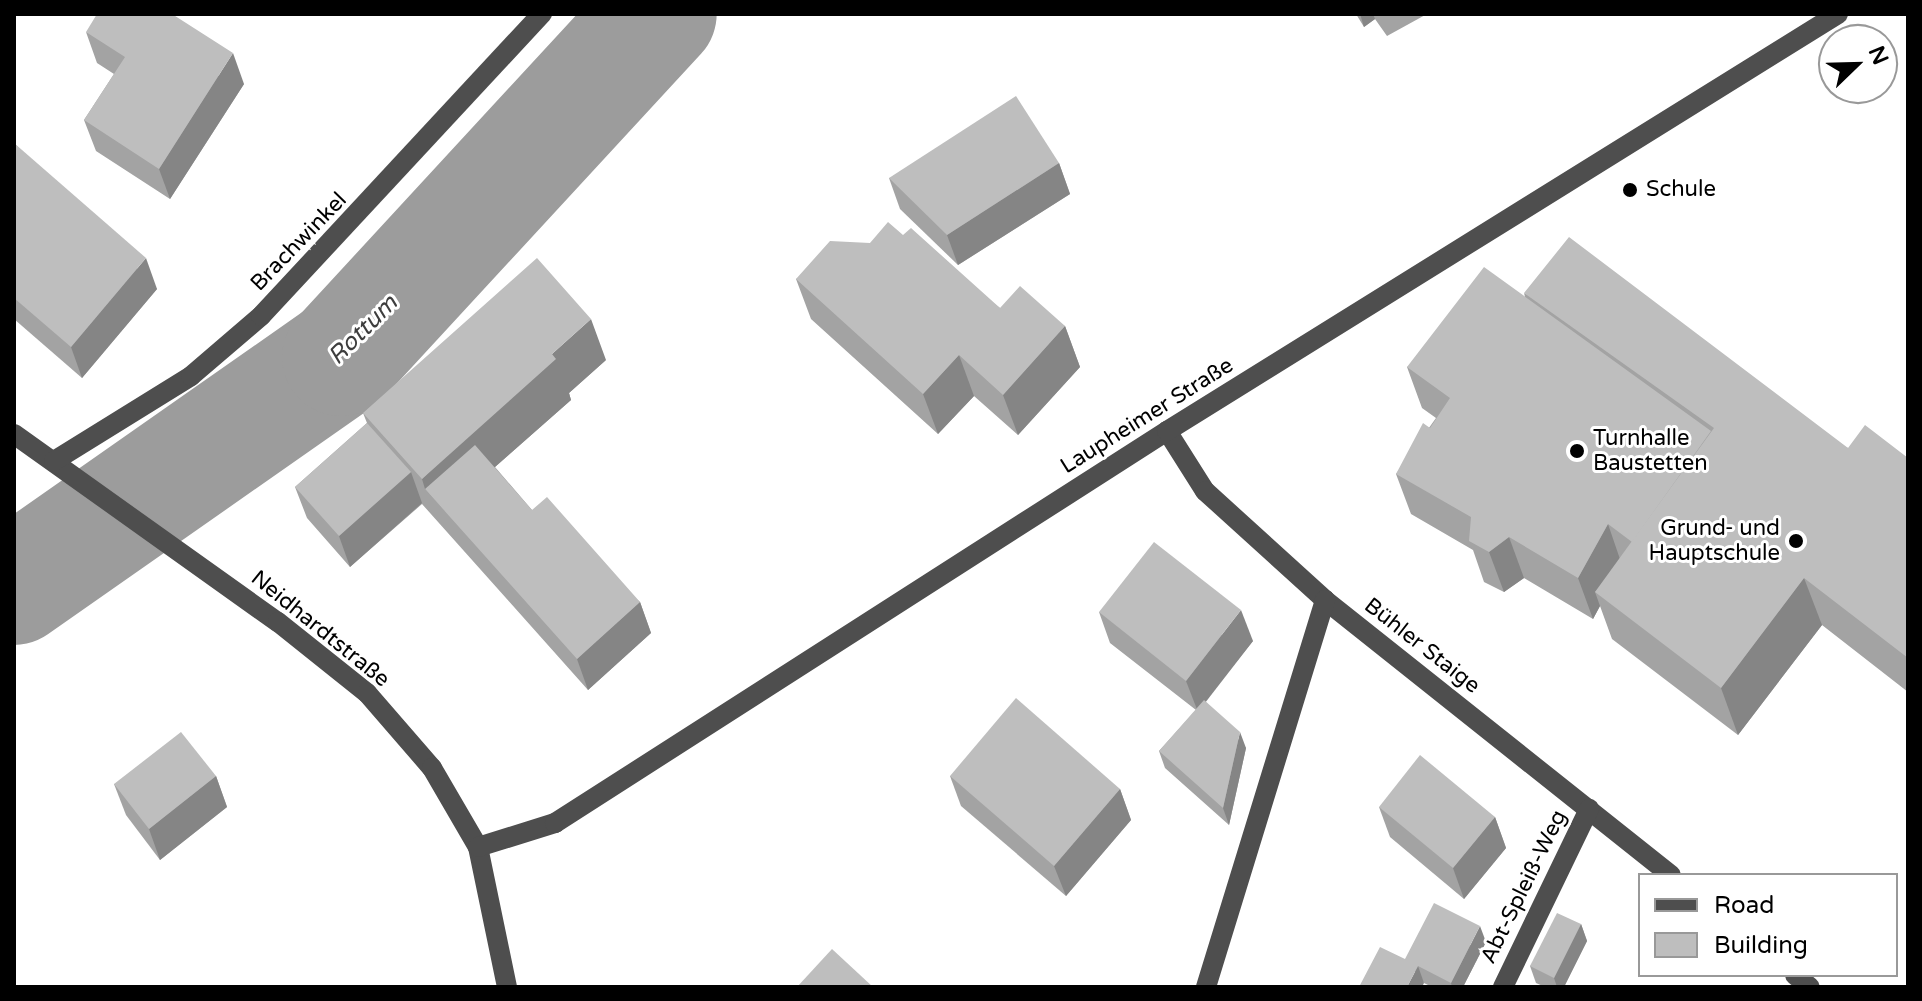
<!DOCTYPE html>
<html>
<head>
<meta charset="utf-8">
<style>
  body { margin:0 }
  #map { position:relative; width:1922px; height:1001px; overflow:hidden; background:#fff; font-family:"Varela Round",sans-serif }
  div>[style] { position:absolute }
  .river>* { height:118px; margin:-59px; padding:0 59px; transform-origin:59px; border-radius:59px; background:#9c9c9c }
  .minor>* { height:20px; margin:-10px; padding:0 10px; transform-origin:10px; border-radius:10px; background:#4e4e4e }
  .wall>* { inset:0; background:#a3a3a3 }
  .shaded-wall>* { inset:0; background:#858585 }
  .building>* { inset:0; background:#bebebe }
  .dots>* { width:22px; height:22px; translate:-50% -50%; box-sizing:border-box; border:4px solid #fff; border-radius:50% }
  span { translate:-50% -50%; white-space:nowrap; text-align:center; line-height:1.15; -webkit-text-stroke:6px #fff; paint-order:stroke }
  .poi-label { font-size:22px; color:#000 }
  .left { translate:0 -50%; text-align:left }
  .right { translate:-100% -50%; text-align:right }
  .street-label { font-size:22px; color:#000 }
  .water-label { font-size:24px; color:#3d3d3d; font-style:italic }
  .frame { position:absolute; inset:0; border:16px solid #000; pointer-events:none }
  .legend { position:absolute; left:1638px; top:873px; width:260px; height:104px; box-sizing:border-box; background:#fff; border:2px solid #999; margin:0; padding:10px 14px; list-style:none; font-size:24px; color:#000 }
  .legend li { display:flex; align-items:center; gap:16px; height:40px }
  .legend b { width:40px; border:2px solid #999 }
  .north { position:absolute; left:1818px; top:24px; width:80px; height:80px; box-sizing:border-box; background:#fff; border:2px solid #999; border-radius:50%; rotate:67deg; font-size:22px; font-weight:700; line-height:32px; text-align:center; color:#000 }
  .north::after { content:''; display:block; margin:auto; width:28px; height:36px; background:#000; clip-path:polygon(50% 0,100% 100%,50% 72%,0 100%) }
</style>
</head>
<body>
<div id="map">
  <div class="river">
    <i style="left:14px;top:586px;width:399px;rotate:-35deg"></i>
    <i style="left:341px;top:357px;width:467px;rotate:-47.3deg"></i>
  </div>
  <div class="minor">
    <i style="left:1167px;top:431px;width:71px;rotate:57.7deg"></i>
    <i style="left:1205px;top:491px;width:162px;rotate:42.2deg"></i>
    <i style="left:1325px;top:600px;width:442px;rotate:38.5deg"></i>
    <i style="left:14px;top:434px;width:324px;rotate:35.5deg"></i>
    <i style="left:278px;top:622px;width:114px;rotate:38.6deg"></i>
    <i style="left:367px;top:693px;width:99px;rotate:49.1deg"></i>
    <i style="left:432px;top:768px;width:91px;rotate:59.8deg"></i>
    <i style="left:478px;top:847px;width:143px;rotate:78.3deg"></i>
    <i style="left:54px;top:461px;width:161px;rotate:-31.8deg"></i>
    <i style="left:191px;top:376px;width:92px;rotate:-40.6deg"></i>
    <i style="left:261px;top:316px;width:413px;rotate:-47.1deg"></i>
    <i style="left:478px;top:847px;width:81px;rotate:-17.3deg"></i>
    <i style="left:555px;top:823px;width:727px;rotate:-32.64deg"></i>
    <i style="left:1167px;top:431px;width:790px;rotate:-31.86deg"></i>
    <i style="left:1795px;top:975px;width:19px;rotate:39deg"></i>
    <i style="left:1206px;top:987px;width:405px;rotate:-72.9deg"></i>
    <i style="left:1503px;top:987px;width:198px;rotate:-64.2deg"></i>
  </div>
  <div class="wall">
    <i style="clip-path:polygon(1356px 14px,1427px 14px,1387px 36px,1375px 19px,1364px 27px)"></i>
    <i style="clip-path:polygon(86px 32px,244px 84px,170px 199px,96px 151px,84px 120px,114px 74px,97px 63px)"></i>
    <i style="clip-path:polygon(14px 143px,157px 289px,82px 378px,14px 319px)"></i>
    <i style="clip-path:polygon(1059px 163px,1070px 194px,958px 265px,900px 209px,889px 178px)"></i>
    <i style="clip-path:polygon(903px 235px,1000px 308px,1065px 326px,1080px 367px,1018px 435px,974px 396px,938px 434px,811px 319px,796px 279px,870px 243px)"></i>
    <i style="clip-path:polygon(1524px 293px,1848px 448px,1908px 458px,1908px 692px,1822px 625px,1738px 735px,1612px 639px,1600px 606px,1593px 619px,1524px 578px,1504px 592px,1484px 582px,1473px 550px,1411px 514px,1396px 474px,1436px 418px,1422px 408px,1407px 367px,1525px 297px)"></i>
    <i style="clip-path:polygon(606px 360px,569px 393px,571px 400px,495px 467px,532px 510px,640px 602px,651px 633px,588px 690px,422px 504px,350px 567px,307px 518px,295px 487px,367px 423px,363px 413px)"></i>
    <i style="clip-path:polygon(1099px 612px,1253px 641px,1205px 701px,1246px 748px,1229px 825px,1165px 768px,1159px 751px,1196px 710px,1110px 643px)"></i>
    <i style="clip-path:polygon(216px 776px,227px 807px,160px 860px,126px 815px,114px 784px)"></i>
    <i style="clip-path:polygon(950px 776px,1120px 789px,1131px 820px,1066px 896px,961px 806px)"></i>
    <i style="clip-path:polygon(1379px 807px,1495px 817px,1506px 848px,1464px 899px,1390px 837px)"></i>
    <i style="clip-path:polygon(1581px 924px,1587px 941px,1564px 987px,1545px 987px,1536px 983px,1530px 966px)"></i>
    <i style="clip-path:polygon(1486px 942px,1463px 987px,1432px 987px,1424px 983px,1405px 959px)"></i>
  </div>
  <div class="shaded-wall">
    <i style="clip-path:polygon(1360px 14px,1373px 14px,1375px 19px,1364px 27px)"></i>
    <i style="clip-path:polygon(233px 53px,244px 84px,170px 199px,159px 169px)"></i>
    <i style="clip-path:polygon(1059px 163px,1070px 194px,958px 265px,947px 235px)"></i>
    <i style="clip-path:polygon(146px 258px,157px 289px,82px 378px,71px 347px)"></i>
    <i style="clip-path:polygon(591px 319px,606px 360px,569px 393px,571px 400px,445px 511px,425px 489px,422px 479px,552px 354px)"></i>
    <i style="clip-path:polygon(1065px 326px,1080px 367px,1018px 435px,1003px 395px)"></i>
    <i style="clip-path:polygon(959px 355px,974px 396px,938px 434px,923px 394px)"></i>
    <i style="clip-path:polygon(411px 472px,422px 503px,350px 567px,339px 536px)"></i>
    <i style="clip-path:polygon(1608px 524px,1622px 565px,1595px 592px,1600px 606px,1593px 619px,1578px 578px)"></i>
    <i style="clip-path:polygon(1509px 537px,1524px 578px,1504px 592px,1489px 552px)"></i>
    <i style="clip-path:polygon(1804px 578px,1822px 625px,1738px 735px,1721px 688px)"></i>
    <i style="clip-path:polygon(640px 602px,651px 633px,588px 690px,577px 659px)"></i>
    <i style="clip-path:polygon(1241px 610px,1253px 641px,1198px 712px,1186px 681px)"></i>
    <i style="clip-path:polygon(1240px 732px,1246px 748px,1229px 825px,1223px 808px)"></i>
    <i style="clip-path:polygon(216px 776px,227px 807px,160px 860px,149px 829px)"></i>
    <i style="clip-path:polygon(1120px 789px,1131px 820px,1066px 896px,1054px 866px)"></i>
    <i style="clip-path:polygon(1495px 817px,1506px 848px,1464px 899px,1453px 868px)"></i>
    <i style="clip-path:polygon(1581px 924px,1587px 941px,1564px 987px,1557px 987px,1554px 978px)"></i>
    <i style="clip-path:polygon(1480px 926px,1486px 942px,1463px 987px,1452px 987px,1451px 983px)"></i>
    <i style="clip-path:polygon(1418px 966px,1424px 983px,1422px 987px,1407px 987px)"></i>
  </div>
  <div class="building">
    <i style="clip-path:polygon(97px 14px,172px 14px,233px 53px,159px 169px,84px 120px,125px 57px,86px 32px)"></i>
    <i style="clip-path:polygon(1016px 96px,1059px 163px,947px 235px,889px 178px)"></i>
    <i style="clip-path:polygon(14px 143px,146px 258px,71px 347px,14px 298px)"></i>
    <i style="clip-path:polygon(888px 222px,903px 235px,911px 228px,1000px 308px,1020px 286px,1065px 326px,1003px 395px,959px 355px,923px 394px,796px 279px,830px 241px,870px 243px)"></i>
    <i style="clip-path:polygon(1569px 237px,1848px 448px,1865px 425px,1908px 458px,1908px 658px,1804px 578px,1721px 688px,1595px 592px,1714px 428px,1524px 293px)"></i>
    <i style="clip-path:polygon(537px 258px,591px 319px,552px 354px,556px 359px,422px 479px,363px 413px)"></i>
    <i style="clip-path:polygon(1484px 267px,1711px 431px,1632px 542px,1608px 524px,1578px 578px,1509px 537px,1489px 552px,1469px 541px,1471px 517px,1396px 474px,1423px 423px,1430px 428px,1450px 398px,1407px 367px)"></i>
    <i style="clip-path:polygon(367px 423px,411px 472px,339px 536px,295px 487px)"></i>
    <i style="clip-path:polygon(475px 445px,532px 510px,547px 497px,640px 602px,577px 659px,425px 489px)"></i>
    <i style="clip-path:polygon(1154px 542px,1241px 610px,1186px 681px,1099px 612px)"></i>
    <i style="clip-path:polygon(1016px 698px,1120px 789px,1054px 866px,950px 776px)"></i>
    <i style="clip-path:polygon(1204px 700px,1240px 732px,1223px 808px,1159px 751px)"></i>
    <i style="clip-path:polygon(181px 732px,216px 776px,149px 829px,114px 784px)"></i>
    <i style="clip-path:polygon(1420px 755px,1495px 817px,1453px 868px,1379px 807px)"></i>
    <i style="clip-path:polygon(1434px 903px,1480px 926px,1451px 983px,1418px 966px,1407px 987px,1359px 987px,1380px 947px,1405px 959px)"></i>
    <i style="clip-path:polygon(1557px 913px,1581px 924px,1554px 978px,1530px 966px)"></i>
    <i style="clip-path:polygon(832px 949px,873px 987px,797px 987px)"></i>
  </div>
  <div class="dots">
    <i style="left:1630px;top:190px;background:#000"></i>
    <i style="left:1577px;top:451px;background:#000"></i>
    <i style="left:1796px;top:541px;background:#000"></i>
  </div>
  <div class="poi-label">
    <span class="left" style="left:1646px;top:190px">Schule</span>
    <span class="left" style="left:1593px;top:451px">Turnhalle<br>Baustetten</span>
    <span class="right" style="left:1780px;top:541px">Grund- und<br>Hauptschule</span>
  </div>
  <div class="street-label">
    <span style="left:299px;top:242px;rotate:-46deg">Brachwinkel</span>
    <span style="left:1147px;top:416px;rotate:-32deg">Laupheimer Straße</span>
    <span style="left:320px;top:629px;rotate:39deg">Neidhardtstraße</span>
    <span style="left:1422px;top:646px;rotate:38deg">Bühler Staige</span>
    <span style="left:1524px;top:887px;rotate:-64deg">Abt-Spleiß-Weg</span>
  </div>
  <div class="water-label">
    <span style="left:363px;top:330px;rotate:-45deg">Rottum</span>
  </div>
  <div class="frame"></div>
  <ul class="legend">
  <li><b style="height:10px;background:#4e4e4e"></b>Road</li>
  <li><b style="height:22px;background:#bebebe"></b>Building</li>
  </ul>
  <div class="north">N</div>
</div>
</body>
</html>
